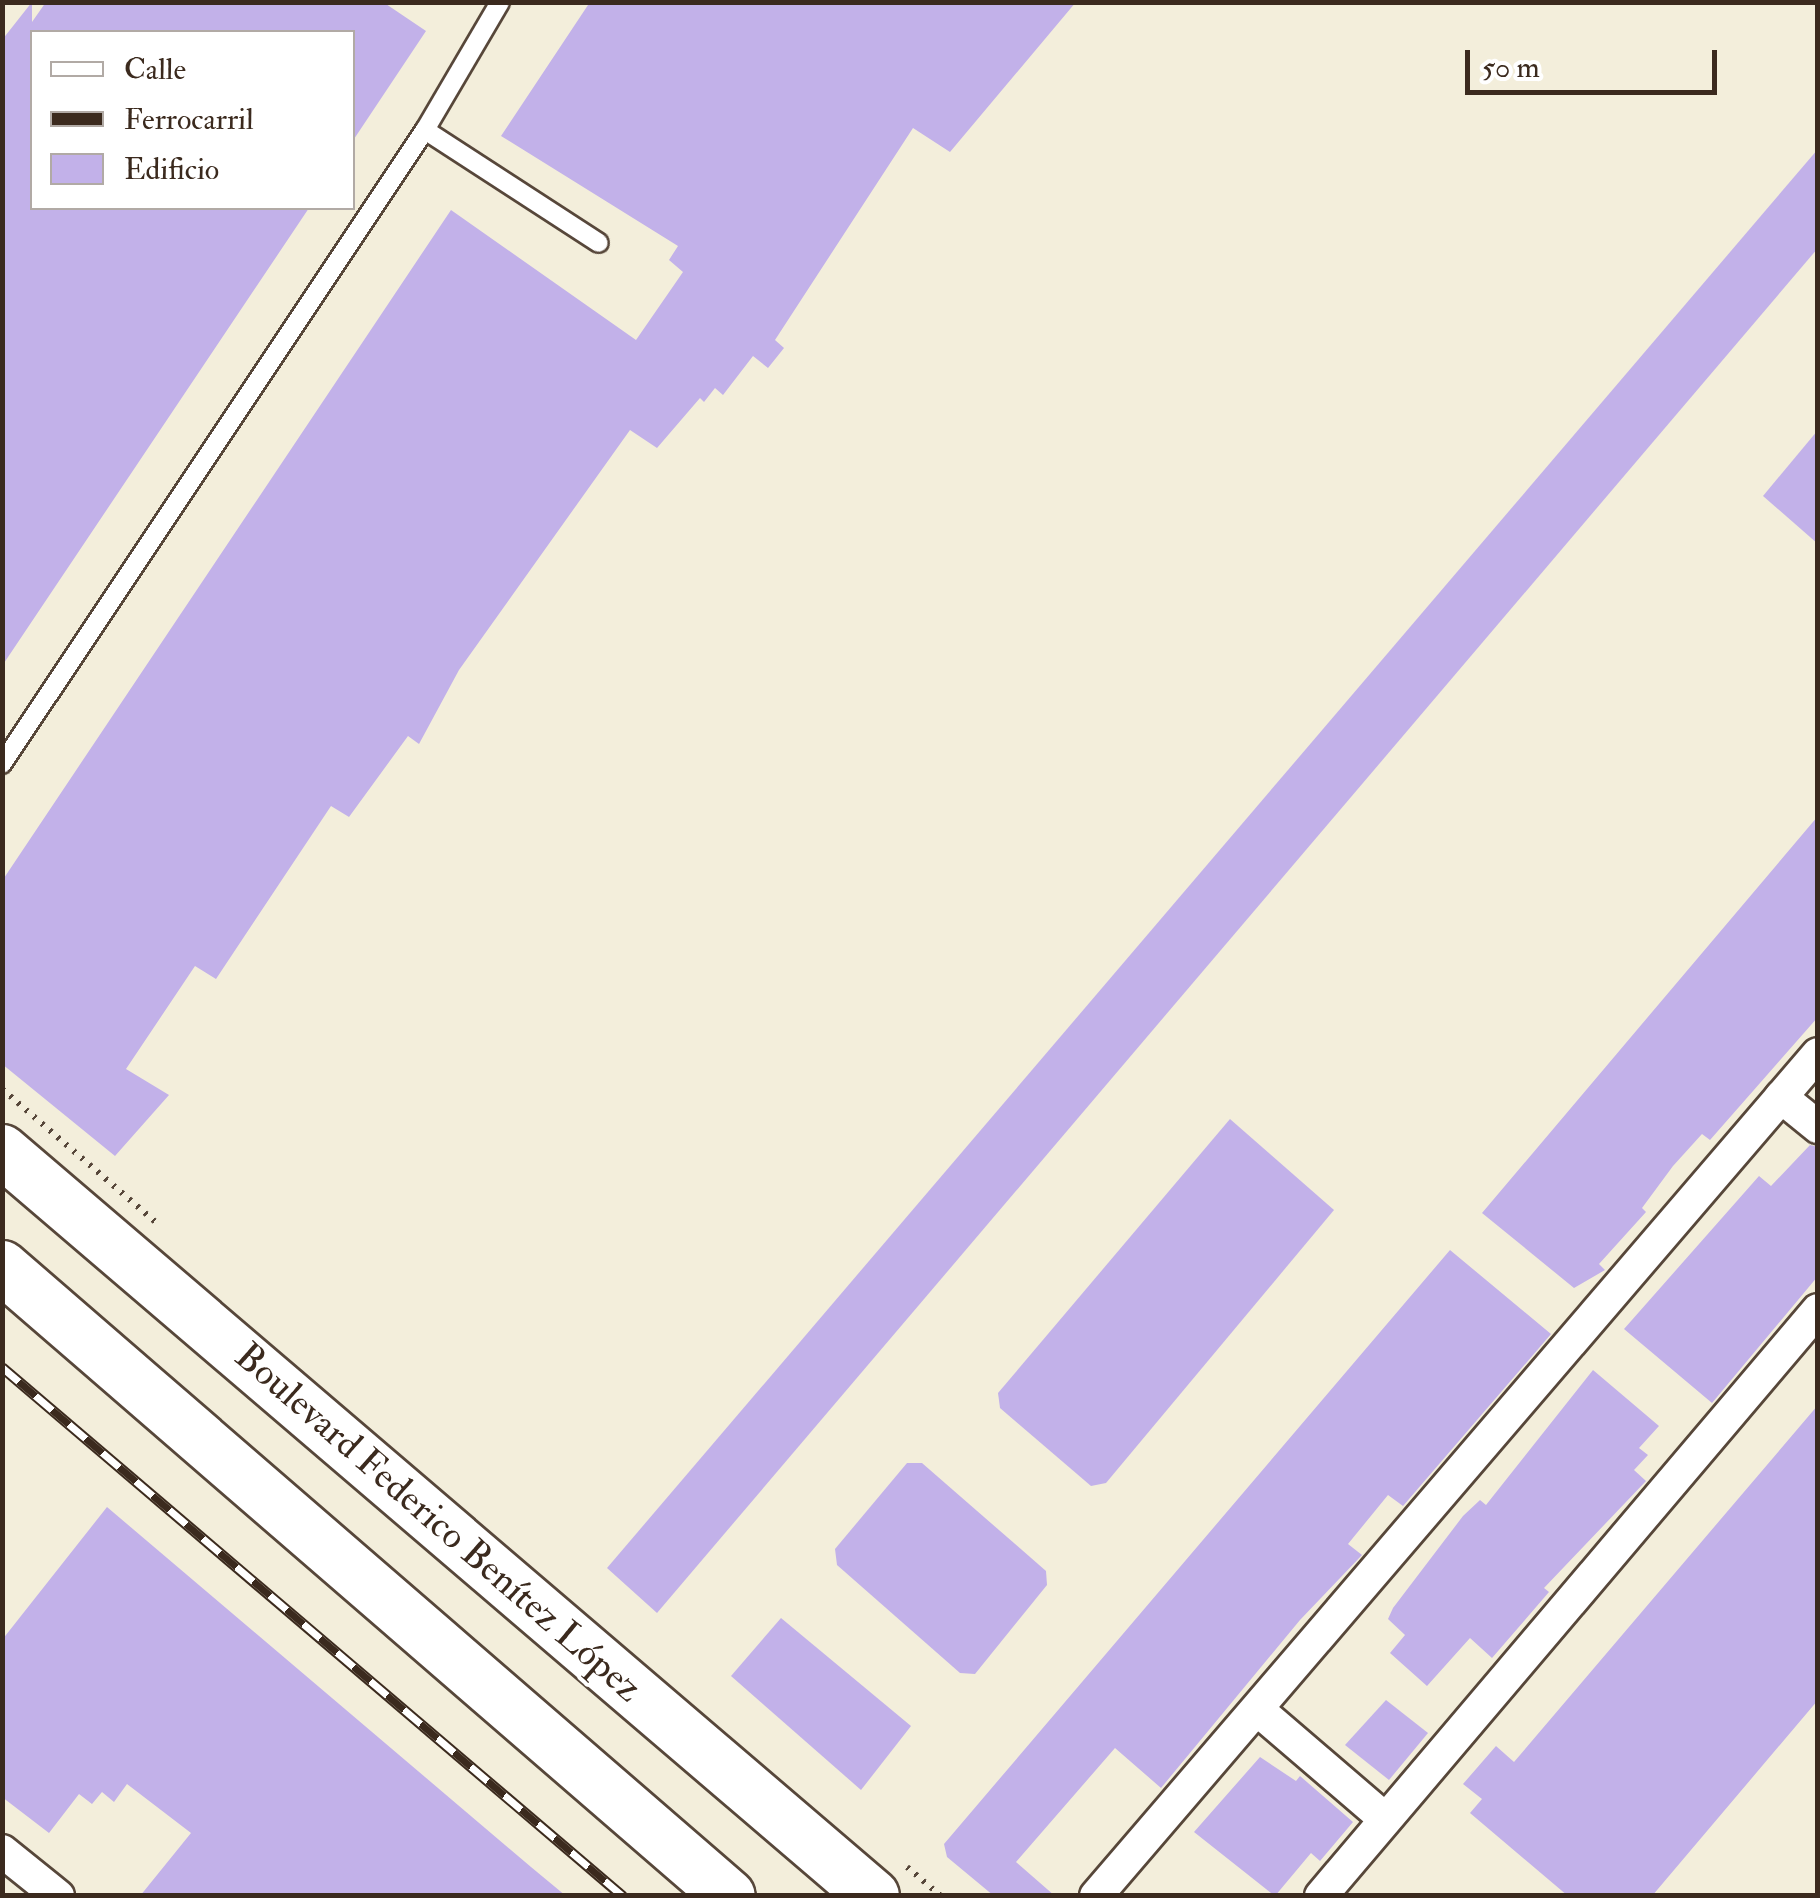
<!DOCTYPE html>
<html>
<head>
<meta charset="utf-8">
<style>
  body { margin:0 }
  #map { position:relative; width:1820px; height:1898px; overflow:hidden; background:#f3eedb; font-family:"IM FELL Double Pica",serif }
  div>[style] { position:absolute }
  .building>* { inset:0; background:#c2b1e9 }
  .path>* { height:6px; margin-top:-3px; transform-origin:0; background:repeating-linear-gradient(90deg,#57473a 0 2.5px,transparent 0 10.5px) }
  .roads { filter:drop-shadow(2px 0 #57473a) drop-shadow(-2px 0 #57473a) drop-shadow(0 2px #57473a) drop-shadow(0 -2px #57473a) }
  .lane>* { height:18px; margin:-9px; padding:0 9px; transform-origin:9px; border-radius:9px; background:#fff }
  .street>* { height:32px; margin:-16px; padding:0 16px; transform-origin:16px; border-radius:16px; background:#fff }
  .primary>* { height:52px; margin:-26px; padding:0 26px; transform-origin:26px; border-radius:26px; background:#fff }
  .rail>* { height:11px; margin-top:-5.5px; transform-origin:0; background:repeating-linear-gradient(90deg,#fff 0 22px,#3b2a1e 0 44px); box-sizing:border-box; border-block:2px solid #3b2a1e }
  span { translate:-50% -50%; white-space:nowrap; text-align:center; line-height:1.15; -webkit-text-stroke:8px #fff; paint-order:stroke }
  .street-label { font-size:38px; color:#3b2a1e }
  .frame { position:absolute; inset:0; border:5px solid #3b2a1e; pointer-events:none }
  .legend { position:absolute; left:30px; top:30px; width:325px; height:180px; box-sizing:border-box; background:#fff; border:2px solid #b1aaa5; margin:0; padding:12px 18px; list-style:none; font-size:30px; color:#3b2a1e }
  .legend li { display:flex; align-items:center; gap:20px; height:50px }
  .legend b { width:50px; border:2px solid #b1aaa5 }
  .scale { position:absolute; left:1465px; top:50px; width:252px; height:45px; box-sizing:border-box; border:5px solid #3b2a1e; border-top:0; padding-left:12px; font-size:30px; line-height:35px; white-space:nowrap; color:#3b2a1e; -webkit-text-stroke:8px #fff; paint-order:stroke }
</style>
</head>
<body>
<div id="map">
  <div class="building">
    <i style="clip-path:polygon(32px 2px,32px 22px,46px 2px,383px 2px,426px 31px,352px 142px,352px 32px,32px 32px,32px 208px,309px 208px,2px 666px,2px 40px)"></i>
    <i style="clip-path:polygon(590px 2px,1076px 2px,950px 152px,913px 128px,775px 340px,784px 348px,768px 368px,753px 356px,723px 395px,715px 388px,704px 402px,700px 398px,657px 448px,630px 430px,459px 670px,419px 744px,408px 736px,349px 817px,331px 806px,216px 979px,195px 966px,126px 1069px,169px 1095px,115px 1156px,2px 1064px,2px 881px,451px 210px,636px 340px,683px 272px,669px 260px,678px 246px,501px 136px)"></i>
    <i style="clip-path:polygon(1818px 149px,1818px 248px,657px 1613px,607px 1568px)"></i>
    <i style="clip-path:polygon(1818px 430px,1818px 544px,1763px 496px)"></i>
    <i style="clip-path:polygon(1818px 816px,1818px 1017px,1710px 1140px,1702px 1134px,1673px 1166px,1642px 1208px,1646px 1212px,1599px 1264px,1605px 1270px,1574px 1288px,1482px 1213px)"></i>
    <i style="clip-path:polygon(1230px 1119px,1334px 1210px,1106px 1483px,1091px 1486px,1000px 1408px,998px 1393px)"></i>
    <i style="clip-path:polygon(1810px 1145px,1818px 1147px,1818px 1276px,1712px 1403px,1624px 1329px,1759px 1176px,1771px 1186px)"></i>
    <i style="clip-path:polygon(1450px 1250px,1551px 1334px,1403px 1506px,1388px 1495px,1348px 1544px,1362px 1555px,1300px 1620px,1161px 1788px,1115px 1748px,1016px 1862px,1055px 1896px,994px 1896px,947px 1857px,944px 1844px)"></i>
    <i style="clip-path:polygon(1593px 1370px,1659px 1426px,1639px 1448px,1648px 1455px,1634px 1470px,1646px 1481px,1544px 1588px,1549px 1592px,1492px 1658px,1470px 1638px,1427px 1686px,1390px 1653px,1405px 1635px,1388px 1619px,1393px 1608px,1463px 1516px,1480px 1500px,1486px 1505px)"></i>
    <i style="clip-path:polygon(1818px 1405px,1818px 1700px,1652px 1896px,1568px 1896px,1470px 1813px,1482px 1799px,1463px 1784px,1496px 1746px,1514px 1762px)"></i>
    <i style="clip-path:polygon(907px 1463px,922px 1463px,1046px 1571px,1047px 1585px,975px 1674px,960px 1673px,837px 1565px,835px 1549px)"></i>
    <i style="clip-path:polygon(107px 1507px,531px 1867px,566px 1896px,140px 1896px,191px 1833px,127px 1784px,114px 1802px,102px 1792px,92px 1804px,79px 1794px,49px 1833px,2px 1797px,2px 1640px)"></i>
    <i style="clip-path:polygon(781px 1618px,911px 1726px,861px 1790px,731px 1676px)"></i>
    <i style="clip-path:polygon(1386px 1700px,1428px 1733px,1389px 1780px,1345px 1745px)"></i>
    <i style="clip-path:polygon(1260px 1757px,1296px 1781px,1300px 1776px,1353px 1822px,1320px 1861px,1311px 1853px,1275px 1896px,1194px 1832px)"></i>
  </div>
  <div class="path">
    <i style="left:2px;top:1089px;width:206px;rotate:40.9deg"></i>
    <i style="left:907px;top:1867px;width:45px;rotate:40.5deg"></i>
  </div>
  <div class="roads">
    <div class="lane">
      <i style="left:425px;top:130px;width:207px;rotate:33deg"></i>
      <i style="left:2px;top:764px;width:762px;rotate:-56.29deg"></i>
      <i style="left:425px;top:130px;width:148px;rotate:-59.6deg"></i>
    </div>
    <div class="street">
      <i style="left:1781px;top:1097px;width:48px;rotate:39deg"></i>
      <i style="left:1258px;top:1710px;width:166px;rotate:40.6deg"></i>
      <i style="left:2px;top:1851px;width:72px;rotate:38.8deg"></i>
      <i style="left:1096px;top:1896px;width:1109px;rotate:-49.39deg"></i>
      <i style="left:1321px;top:1896px;width:768px;rotate:-49.7deg"></i>
    </div>
    <div class="primary">
      <i style="left:2px;top:1151px;width:1146px;rotate:40.54deg"></i>
      <i style="left:2px;top:1267px;width:961px;rotate:40.87deg"></i>
    </div>
  </div>
  <div class="rail">
    <i style="left:2px;top:1367px;width:816px;rotate:40.43deg"></i>
  </div>
  <div class="street-label">
    <span style="left:438px;top:1523px;rotate:41deg">Boulevard Federico Benítez López</span>
  </div>
  <div class="frame"></div>
  <ul class="legend">
  <li><b style="height:12px;background:#fff"></b>Calle</li>
  <li><b style="height:12px;background:#3b2a1e"></b>Ferrocarril</li>
  <li><b style="height:28px;background:#c2b1e9"></b>Edificio</li>
  </ul>
  <div class="scale">50 m</div>
</div>
</body>
</html>
